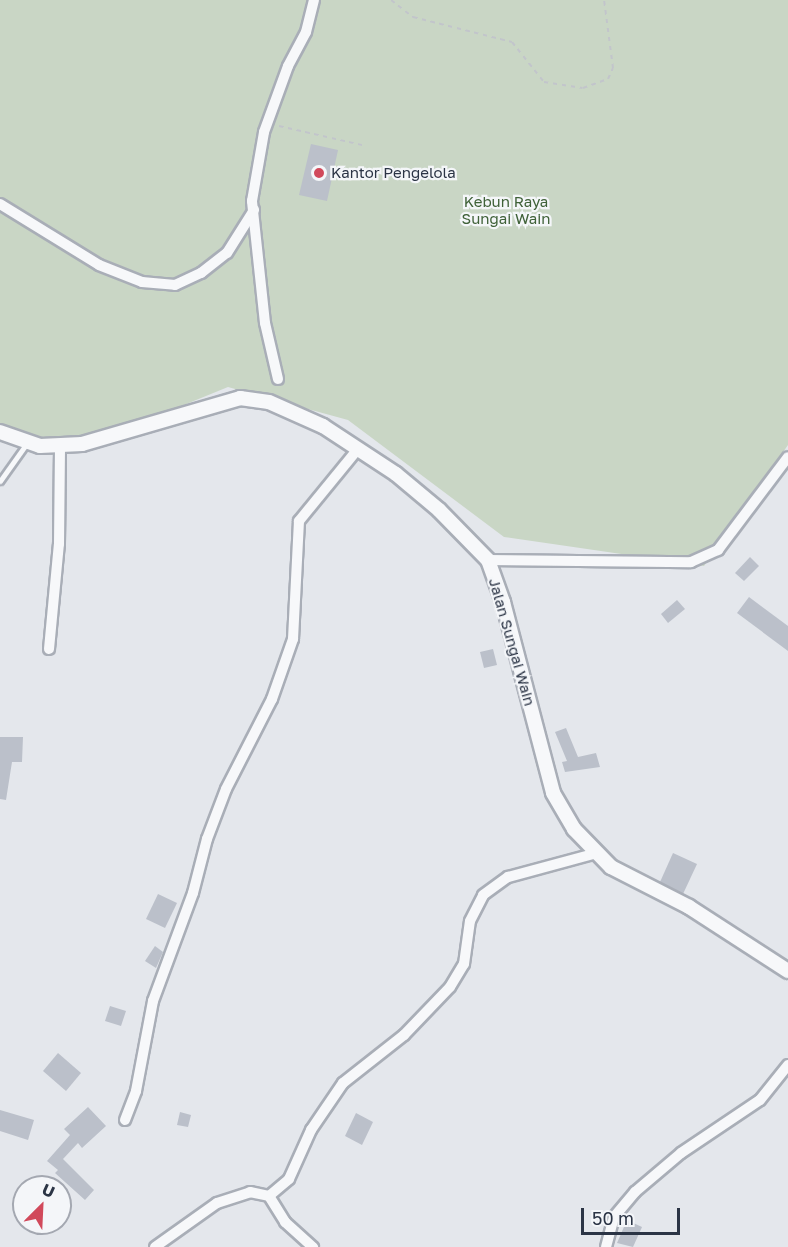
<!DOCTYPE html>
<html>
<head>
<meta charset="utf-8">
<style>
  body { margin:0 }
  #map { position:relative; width:788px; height:1247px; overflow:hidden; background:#e4e7ec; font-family:"Golos Text",sans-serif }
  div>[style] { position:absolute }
  .green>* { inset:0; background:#c9d6c5 }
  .building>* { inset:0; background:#bbc0ca }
  .path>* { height:2px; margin-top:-1px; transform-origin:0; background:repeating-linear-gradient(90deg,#c2c5cb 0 4.5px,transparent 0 9px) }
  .roads { filter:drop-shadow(2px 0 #a9aeb7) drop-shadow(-2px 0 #a9aeb7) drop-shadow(0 2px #a9aeb7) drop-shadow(0 -2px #a9aeb7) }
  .service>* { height:5px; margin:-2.5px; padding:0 2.5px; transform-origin:2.5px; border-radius:2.5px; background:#f7f8fa }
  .minor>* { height:10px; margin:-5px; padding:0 5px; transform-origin:5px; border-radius:5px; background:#f7f8fa }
  .tertiary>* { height:14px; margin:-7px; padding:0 7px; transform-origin:7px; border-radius:7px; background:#f7f8fa }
  .dots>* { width:16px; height:16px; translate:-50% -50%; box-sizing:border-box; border:3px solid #f4f6f9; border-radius:50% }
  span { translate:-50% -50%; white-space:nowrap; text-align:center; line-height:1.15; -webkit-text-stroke:4.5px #f4f6f9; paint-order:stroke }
  .poi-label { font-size:15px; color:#2b3445 }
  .left { translate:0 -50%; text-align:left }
  .park-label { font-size:15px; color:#3f6138 }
  .street-label { font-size:15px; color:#2b3445 }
  .north { position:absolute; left:12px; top:1175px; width:60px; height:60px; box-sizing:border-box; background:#f4f6f9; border:2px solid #a4a8b1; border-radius:50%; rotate:24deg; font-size:16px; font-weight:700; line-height:24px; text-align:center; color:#2b3445 }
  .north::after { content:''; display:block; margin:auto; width:21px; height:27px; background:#d1495b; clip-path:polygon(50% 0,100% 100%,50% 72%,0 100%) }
  .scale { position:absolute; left:581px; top:1208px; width:99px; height:27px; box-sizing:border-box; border:3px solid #2b3445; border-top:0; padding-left:8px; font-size:18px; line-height:21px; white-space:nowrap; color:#2b3445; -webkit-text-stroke:4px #f4f6f9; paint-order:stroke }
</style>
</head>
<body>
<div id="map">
  <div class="green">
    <i style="clip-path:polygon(0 0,788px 0,788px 445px,704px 566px,504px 537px,348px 420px,228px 387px,81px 447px,25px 442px,0 427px)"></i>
  </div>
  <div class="building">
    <i style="clip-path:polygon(311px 144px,338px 150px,327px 201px,299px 195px)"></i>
    <i style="clip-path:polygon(750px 557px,759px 566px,744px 581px,735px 573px)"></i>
    <i style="clip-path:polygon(749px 597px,788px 626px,788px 651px,737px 613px)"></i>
    <i style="clip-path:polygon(677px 600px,685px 609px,668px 623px,661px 614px)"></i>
    <i style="clip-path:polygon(493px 649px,497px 665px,484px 668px,480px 652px)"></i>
    <i style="clip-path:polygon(566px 728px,578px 757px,596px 753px,600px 767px,565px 772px,562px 762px,567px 761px,555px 732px)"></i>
    <i style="clip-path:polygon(0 737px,23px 737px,22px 762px,12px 762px,6px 800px,0 799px)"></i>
    <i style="clip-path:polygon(673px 853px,697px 864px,683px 894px,660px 882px)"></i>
    <i style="clip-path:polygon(158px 894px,177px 903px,165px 928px,146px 919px)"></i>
    <i style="clip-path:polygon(155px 946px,163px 952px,156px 968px,145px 961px)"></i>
    <i style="clip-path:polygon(110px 1006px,126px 1011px,121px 1026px,105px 1021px)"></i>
    <i style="clip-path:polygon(58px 1053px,81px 1073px,66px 1091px,43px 1071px)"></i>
    <i style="clip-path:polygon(88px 1107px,106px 1126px,82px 1148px,78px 1143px,63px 1159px,94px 1190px,85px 1200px,55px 1173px,58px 1170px,47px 1161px,70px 1135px,64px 1129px)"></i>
    <i style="clip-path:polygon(0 1110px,34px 1120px,28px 1140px,0 1131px)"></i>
    <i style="clip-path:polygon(180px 1112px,191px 1115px,188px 1127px,177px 1125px)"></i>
    <i style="clip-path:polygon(356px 1113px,373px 1122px,362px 1145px,345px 1136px)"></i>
    <i style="clip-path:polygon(627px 1220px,642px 1227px,633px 1247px,617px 1243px)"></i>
  </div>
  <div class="path">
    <i style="left:391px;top:0;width:28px;rotate:38deg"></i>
    <i style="left:413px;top:17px;width:102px;rotate:14.2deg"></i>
    <i style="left:512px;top:42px;width:51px;rotate:51.3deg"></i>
    <i style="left:544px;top:82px;width:39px;rotate:9deg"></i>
    <i style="left:583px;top:88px;width:27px;rotate:-20deg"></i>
    <i style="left:608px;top:79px;width:12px;rotate:-66deg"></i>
    <i style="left:613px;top:68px;width:69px;rotate:-97.5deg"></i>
    <i style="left:279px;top:126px;width:89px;rotate:12.9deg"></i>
  </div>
  <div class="roads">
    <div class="service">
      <i style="left:0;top:481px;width:47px;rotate:-54.6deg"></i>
    </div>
    <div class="minor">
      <i style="left:0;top:204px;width:116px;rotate:31.6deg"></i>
      <i style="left:99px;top:265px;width:46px;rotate:21.6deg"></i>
      <i style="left:142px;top:282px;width:33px;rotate:5deg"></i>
      <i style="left:175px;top:285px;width:29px;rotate:-25deg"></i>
      <i style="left:201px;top:273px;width:33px;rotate:-38deg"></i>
      <i style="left:227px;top:253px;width:51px;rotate:-57.9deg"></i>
      <i style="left:278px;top:379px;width:57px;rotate:-103.1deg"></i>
      <i style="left:265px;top:323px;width:123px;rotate:-96.1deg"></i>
      <i style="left:252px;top:201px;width:70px;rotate:-80.1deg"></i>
      <i style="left:264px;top:132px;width:70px;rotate:-70deg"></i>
      <i style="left:288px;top:66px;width:38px;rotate:-62deg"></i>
      <i style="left:306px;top:32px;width:33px;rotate:-76deg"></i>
      <i style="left:488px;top:560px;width:203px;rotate:0.6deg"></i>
      <i style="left:691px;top:562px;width:30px;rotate:-24deg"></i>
      <i style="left:718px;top:550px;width:116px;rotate:-53deg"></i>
      <i style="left:49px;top:649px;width:105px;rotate:-84.6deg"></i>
      <i style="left:59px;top:544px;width:99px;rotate:-89.4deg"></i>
      <i style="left:125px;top:1120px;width:31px;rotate:-69deg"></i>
      <i style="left:136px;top:1091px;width:92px;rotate:-79.3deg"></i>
      <i style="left:153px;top:1001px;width:115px;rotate:-69.7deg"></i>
      <i style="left:193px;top:893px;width:56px;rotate:-75.5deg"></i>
      <i style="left:207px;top:839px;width:53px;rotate:-69.2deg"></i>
      <i style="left:226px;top:789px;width:101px;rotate:-62.9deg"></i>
      <i style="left:272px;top:699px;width:64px;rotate:-70.7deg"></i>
      <i style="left:293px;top:639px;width:118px;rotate:-87.1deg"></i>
      <i style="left:299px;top:521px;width:93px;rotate:-50.7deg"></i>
      <i style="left:269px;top:1196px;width:26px;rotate:-40deg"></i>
      <i style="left:289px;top:1179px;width:54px;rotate:-65.8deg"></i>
      <i style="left:311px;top:1130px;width:57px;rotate:-55.8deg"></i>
      <i style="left:343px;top:1083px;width:78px;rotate:-38.2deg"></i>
      <i style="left:404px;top:1035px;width:66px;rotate:-46.2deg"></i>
      <i style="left:450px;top:987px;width:27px;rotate:-59deg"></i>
      <i style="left:464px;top:964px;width:43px;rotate:-82.1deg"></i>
      <i style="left:470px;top:921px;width:29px;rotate:-63deg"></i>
      <i style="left:483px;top:895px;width:31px;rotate:-36deg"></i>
      <i style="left:508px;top:877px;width:92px;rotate:-15.1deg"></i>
      <i style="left:155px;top:1247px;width:76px;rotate:-35.4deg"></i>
      <i style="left:217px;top:1203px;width:35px;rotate:-18deg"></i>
      <i style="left:250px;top:1192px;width:19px;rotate:12deg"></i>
      <i style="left:269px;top:1196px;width:31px;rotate:58deg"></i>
      <i style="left:285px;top:1222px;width:38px;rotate:42deg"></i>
      <i style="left:606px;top:1247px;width:31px;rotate:-75deg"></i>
      <i style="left:614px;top:1217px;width:33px;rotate:-50deg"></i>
      <i style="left:635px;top:1192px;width:60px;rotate:-40.3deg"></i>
      <i style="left:681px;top:1153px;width:95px;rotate:-33.9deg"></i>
      <i style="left:760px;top:1100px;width:45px;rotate:-51.3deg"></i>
    </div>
    <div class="tertiary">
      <i style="left:0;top:432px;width:42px;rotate:19.3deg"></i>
      <i style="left:40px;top:446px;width:42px;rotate:-2.7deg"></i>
      <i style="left:82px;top:444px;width:165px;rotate:-16.2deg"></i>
      <i style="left:240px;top:398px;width:29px;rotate:8deg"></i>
      <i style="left:269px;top:402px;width:59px;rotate:24deg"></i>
      <i style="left:323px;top:426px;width:87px;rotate:33.3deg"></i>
      <i style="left:396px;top:474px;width:56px;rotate:39.9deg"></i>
      <i style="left:439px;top:510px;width:70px;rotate:45.6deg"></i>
      <i style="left:488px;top:560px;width:45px;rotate:70.3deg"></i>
      <i style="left:503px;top:602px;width:197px;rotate:75.3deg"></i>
      <i style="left:553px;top:793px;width:42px;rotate:59.7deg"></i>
      <i style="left:574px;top:829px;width:53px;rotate:45.8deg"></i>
      <i style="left:611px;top:867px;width:88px;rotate:27.1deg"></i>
      <i style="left:689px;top:907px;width:118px;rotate:32.9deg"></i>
    </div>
  </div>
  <div class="dots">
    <i style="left:319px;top:173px;background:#d1495b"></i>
  </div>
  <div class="poi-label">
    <span class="left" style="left:331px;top:173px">Kantor Pengelola</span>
  </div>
  <div class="park-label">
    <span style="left:506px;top:210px">Kebun Raya<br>Sungai Wain</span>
  </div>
  <div class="street-label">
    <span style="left:512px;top:642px;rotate:74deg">Jalan Sungai Wain</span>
  </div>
  <div class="north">U</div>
  <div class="scale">50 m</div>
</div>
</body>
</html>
